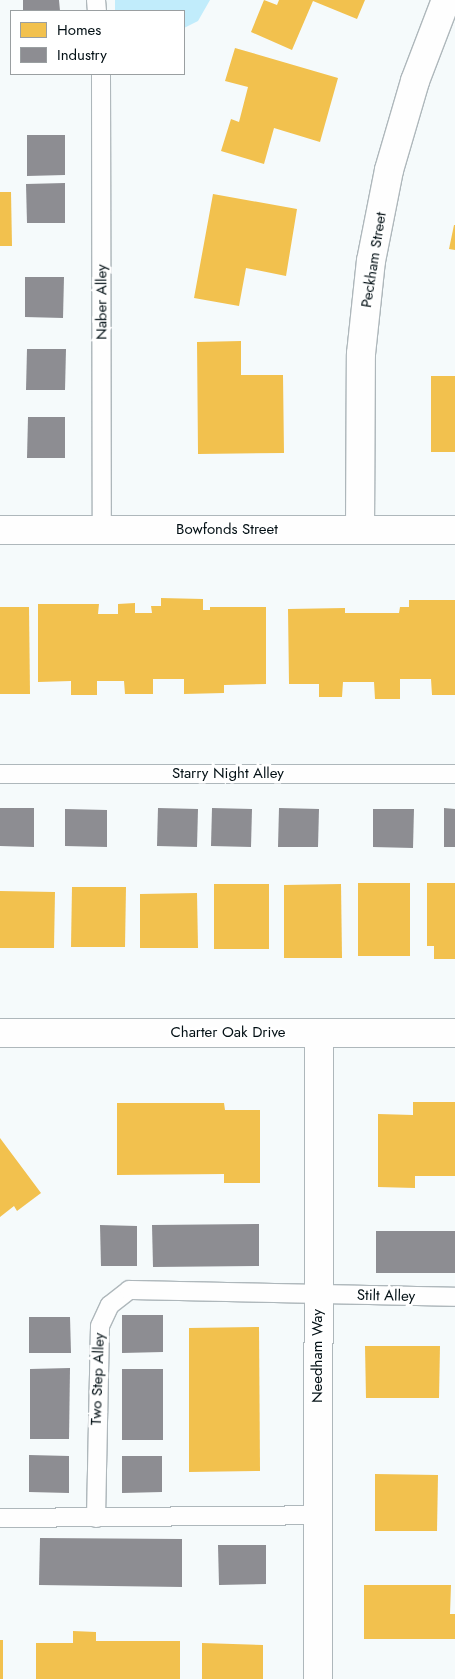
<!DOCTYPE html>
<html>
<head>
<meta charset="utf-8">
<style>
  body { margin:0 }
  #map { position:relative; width:455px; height:1679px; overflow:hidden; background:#f5fafb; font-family:Jost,sans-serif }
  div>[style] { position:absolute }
  .green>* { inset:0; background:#c1ecfb }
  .homes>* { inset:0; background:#f2c14e }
  .industry>* { inset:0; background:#8d8d92 }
  .roads { filter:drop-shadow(1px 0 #aeb7bb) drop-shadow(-1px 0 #aeb7bb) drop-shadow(0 1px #aeb7bb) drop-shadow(0 -1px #aeb7bb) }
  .service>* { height:18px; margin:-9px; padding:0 9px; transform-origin:9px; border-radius:9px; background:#fefefe }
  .minor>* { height:28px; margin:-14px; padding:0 14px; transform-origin:14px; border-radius:14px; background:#fefefe }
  span { translate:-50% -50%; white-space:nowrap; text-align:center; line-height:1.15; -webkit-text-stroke:5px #fff; paint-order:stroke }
  .street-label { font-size:15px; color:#020f14 }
  .legend { position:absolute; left:10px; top:10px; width:175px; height:65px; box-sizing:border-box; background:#fff; border:1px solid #9a9fa1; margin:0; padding:6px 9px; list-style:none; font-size:15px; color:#020f14 }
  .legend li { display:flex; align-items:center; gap:10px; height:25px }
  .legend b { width:25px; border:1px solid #9a9fa1 }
</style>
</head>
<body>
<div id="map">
  <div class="green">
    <i style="clip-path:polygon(115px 0,210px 0,198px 21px,184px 28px,184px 11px,115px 11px)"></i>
  </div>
  <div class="homes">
    <i style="clip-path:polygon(264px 0,277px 5px,279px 0,365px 0,357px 19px,313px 1px,292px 50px,251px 32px)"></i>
    <i style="clip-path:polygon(235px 48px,338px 78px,320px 142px,274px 128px,264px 164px,221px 151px,231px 119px,239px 122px,248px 87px,225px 81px)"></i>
    <i style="clip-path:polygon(0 192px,11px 192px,12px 246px,0 246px)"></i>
    <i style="clip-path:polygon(213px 194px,297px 209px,286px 276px,246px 268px,239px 306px,194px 298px)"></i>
    <i style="clip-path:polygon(454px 225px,455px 225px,455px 250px,449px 249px)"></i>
    <i style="clip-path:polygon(241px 341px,241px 375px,283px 375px,284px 453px,198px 454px,197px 342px)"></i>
    <i style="clip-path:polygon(431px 376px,455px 376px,455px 452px,431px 452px)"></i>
    <i style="clip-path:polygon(161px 598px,203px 599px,203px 610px,210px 610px,210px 607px,266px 607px,266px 684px,224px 685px,224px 693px,184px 694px,184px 679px,153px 679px,153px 694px,125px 694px,124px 681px,97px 681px,97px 695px,71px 695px,71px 681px,38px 682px,38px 604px,99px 604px,98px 614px,118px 614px,118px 604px,135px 603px,135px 613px,152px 613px,151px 606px,161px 606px)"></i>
    <i style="clip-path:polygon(409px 600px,455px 600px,455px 695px,432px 695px,431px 679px,400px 679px,400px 699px,375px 699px,374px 682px,343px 682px,342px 697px,319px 697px,319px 684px,289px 684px,288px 609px,345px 608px,345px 613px,399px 613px,400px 607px,409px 607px)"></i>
    <i style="clip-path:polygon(0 607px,29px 607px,30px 694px,0 694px)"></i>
    <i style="clip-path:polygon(358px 883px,410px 883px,410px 956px,358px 956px)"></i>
    <i style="clip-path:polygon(427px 883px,455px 883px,455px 959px,434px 959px,434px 946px,427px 946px)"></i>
    <i style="clip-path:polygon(214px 884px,269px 884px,269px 949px,214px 949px)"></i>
    <i style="clip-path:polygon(341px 884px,342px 958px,284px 958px,284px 885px)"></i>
    <i style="clip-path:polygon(72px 887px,126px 887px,125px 947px,71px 947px)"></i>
    <i style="clip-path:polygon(0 891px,55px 892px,54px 948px,0 948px)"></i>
    <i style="clip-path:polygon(197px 893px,198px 948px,140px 948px,140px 894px)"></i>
    <i style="clip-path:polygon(413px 1102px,455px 1102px,455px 1176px,415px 1176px,415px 1188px,378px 1187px,378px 1114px,413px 1115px)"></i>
    <i style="clip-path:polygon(117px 1103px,224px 1103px,225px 1110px,260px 1110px,260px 1183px,224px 1183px,224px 1174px,117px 1175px)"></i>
    <i style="clip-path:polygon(0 1138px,41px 1193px,17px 1211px,14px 1206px,0 1217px)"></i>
    <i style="clip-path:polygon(259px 1327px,260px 1471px,189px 1472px,189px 1328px)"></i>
    <i style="clip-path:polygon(365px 1346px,440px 1346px,439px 1398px,366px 1398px)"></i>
    <i style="clip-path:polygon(375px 1474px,438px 1475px,437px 1531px,375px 1531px)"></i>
    <i style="clip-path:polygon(364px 1585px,451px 1585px,450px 1614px,455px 1614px,455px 1639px,364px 1639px)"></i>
    <i style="clip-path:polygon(73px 1631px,96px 1632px,96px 1641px,180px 1641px,180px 1679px,36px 1679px,36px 1643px,73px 1643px)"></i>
    <i style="clip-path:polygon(0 1640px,3px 1640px,3px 1679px,0 1679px)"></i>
    <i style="clip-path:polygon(202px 1643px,263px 1645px,263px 1679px,202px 1679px)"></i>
  </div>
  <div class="industry">
    <i style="clip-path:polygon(23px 0,59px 0,60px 11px,23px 11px)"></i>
    <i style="clip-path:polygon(27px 135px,65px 135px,65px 175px,27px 176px)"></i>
    <i style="clip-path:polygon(65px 183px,65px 223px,27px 223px,26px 184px)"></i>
    <i style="clip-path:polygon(25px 277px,64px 277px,63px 318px,25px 317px)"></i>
    <i style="clip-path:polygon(27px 349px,66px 349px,65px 390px,26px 390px)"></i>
    <i style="clip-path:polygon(28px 417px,65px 417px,65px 458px,27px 458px)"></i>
    <i style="clip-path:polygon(0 808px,34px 808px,34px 847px,0 846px)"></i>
    <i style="clip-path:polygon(158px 808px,198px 809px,197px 847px,157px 846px)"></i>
    <i style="clip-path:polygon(212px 808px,252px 809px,251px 847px,211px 846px)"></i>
    <i style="clip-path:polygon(279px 808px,319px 809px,318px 847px,278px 847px)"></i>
    <i style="clip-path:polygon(444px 808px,455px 809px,455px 847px,444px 847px)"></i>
    <i style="clip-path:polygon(65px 809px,107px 810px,107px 847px,65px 846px)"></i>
    <i style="clip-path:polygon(373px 809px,414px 809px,413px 848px,373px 847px)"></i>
    <i style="clip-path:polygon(259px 1224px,259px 1266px,153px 1267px,152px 1225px)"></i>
    <i style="clip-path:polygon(100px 1225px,137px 1226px,137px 1266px,101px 1266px)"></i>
    <i style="clip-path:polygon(376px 1231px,455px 1231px,455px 1273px,376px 1273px)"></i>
    <i style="clip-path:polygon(122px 1315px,163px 1315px,163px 1352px,122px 1353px)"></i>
    <i style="clip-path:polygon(29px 1317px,70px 1317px,71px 1353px,29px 1353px)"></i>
    <i style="clip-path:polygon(70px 1368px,69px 1439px,30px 1439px,30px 1369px)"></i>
    <i style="clip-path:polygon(122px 1369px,163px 1369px,163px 1440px,122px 1440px)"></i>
    <i style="clip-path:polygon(29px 1455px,69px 1456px,69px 1493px,29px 1492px)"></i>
    <i style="clip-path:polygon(122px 1456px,162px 1456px,162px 1492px,122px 1493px)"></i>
    <i style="clip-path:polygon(40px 1538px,182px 1539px,182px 1587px,39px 1585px)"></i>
    <i style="clip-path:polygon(218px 1545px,266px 1545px,266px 1584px,219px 1585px)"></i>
  </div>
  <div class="roads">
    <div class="service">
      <i style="left:96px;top:0;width:11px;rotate:85deg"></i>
      <i style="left:101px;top:74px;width:456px;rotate:89.9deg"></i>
      <i style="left:0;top:774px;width:455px"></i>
      <i style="left:0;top:1518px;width:319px;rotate:-0.5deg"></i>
      <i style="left:96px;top:1518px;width:192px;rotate:-88.8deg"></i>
      <i style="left:100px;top:1326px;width:23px;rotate:-65deg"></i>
      <i style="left:110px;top:1305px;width:24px;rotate:-38deg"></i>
      <i style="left:129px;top:1290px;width:326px;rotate:1.2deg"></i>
    </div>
    <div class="minor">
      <i style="left:0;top:530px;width:455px"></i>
      <i style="left:360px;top:530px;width:176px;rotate:-89.7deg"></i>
      <i style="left:361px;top:354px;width:94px;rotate:-83.9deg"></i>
      <i style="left:371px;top:261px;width:93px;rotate:-78.8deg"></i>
      <i style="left:389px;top:170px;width:93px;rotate:-73.7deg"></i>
      <i style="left:415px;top:81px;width:87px;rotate:-69.1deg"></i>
      <i style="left:0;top:1033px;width:455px"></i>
      <i style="left:318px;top:1679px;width:646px;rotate:-89.91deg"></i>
    </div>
  </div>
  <div class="street-label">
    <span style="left:374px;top:260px;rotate:-81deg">Peckham Street</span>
    <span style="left:102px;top:302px;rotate:-90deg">Naber Alley</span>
    <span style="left:227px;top:530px">Bowfonds Street</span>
    <span style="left:228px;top:774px">Starry Night Alley</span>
    <span style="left:228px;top:1033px">Charter Oak Drive</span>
    <span style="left:386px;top:1296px;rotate:1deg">Stilt Alley</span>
    <span style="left:318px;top:1356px;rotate:-90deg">Needham Way</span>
    <span style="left:98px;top:1379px;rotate:-88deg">Two Step Alley</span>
  </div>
  <ul class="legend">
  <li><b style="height:14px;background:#f2c14e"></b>Homes</li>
  <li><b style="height:14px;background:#8d8d92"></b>Industry</li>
  </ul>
</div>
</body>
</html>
